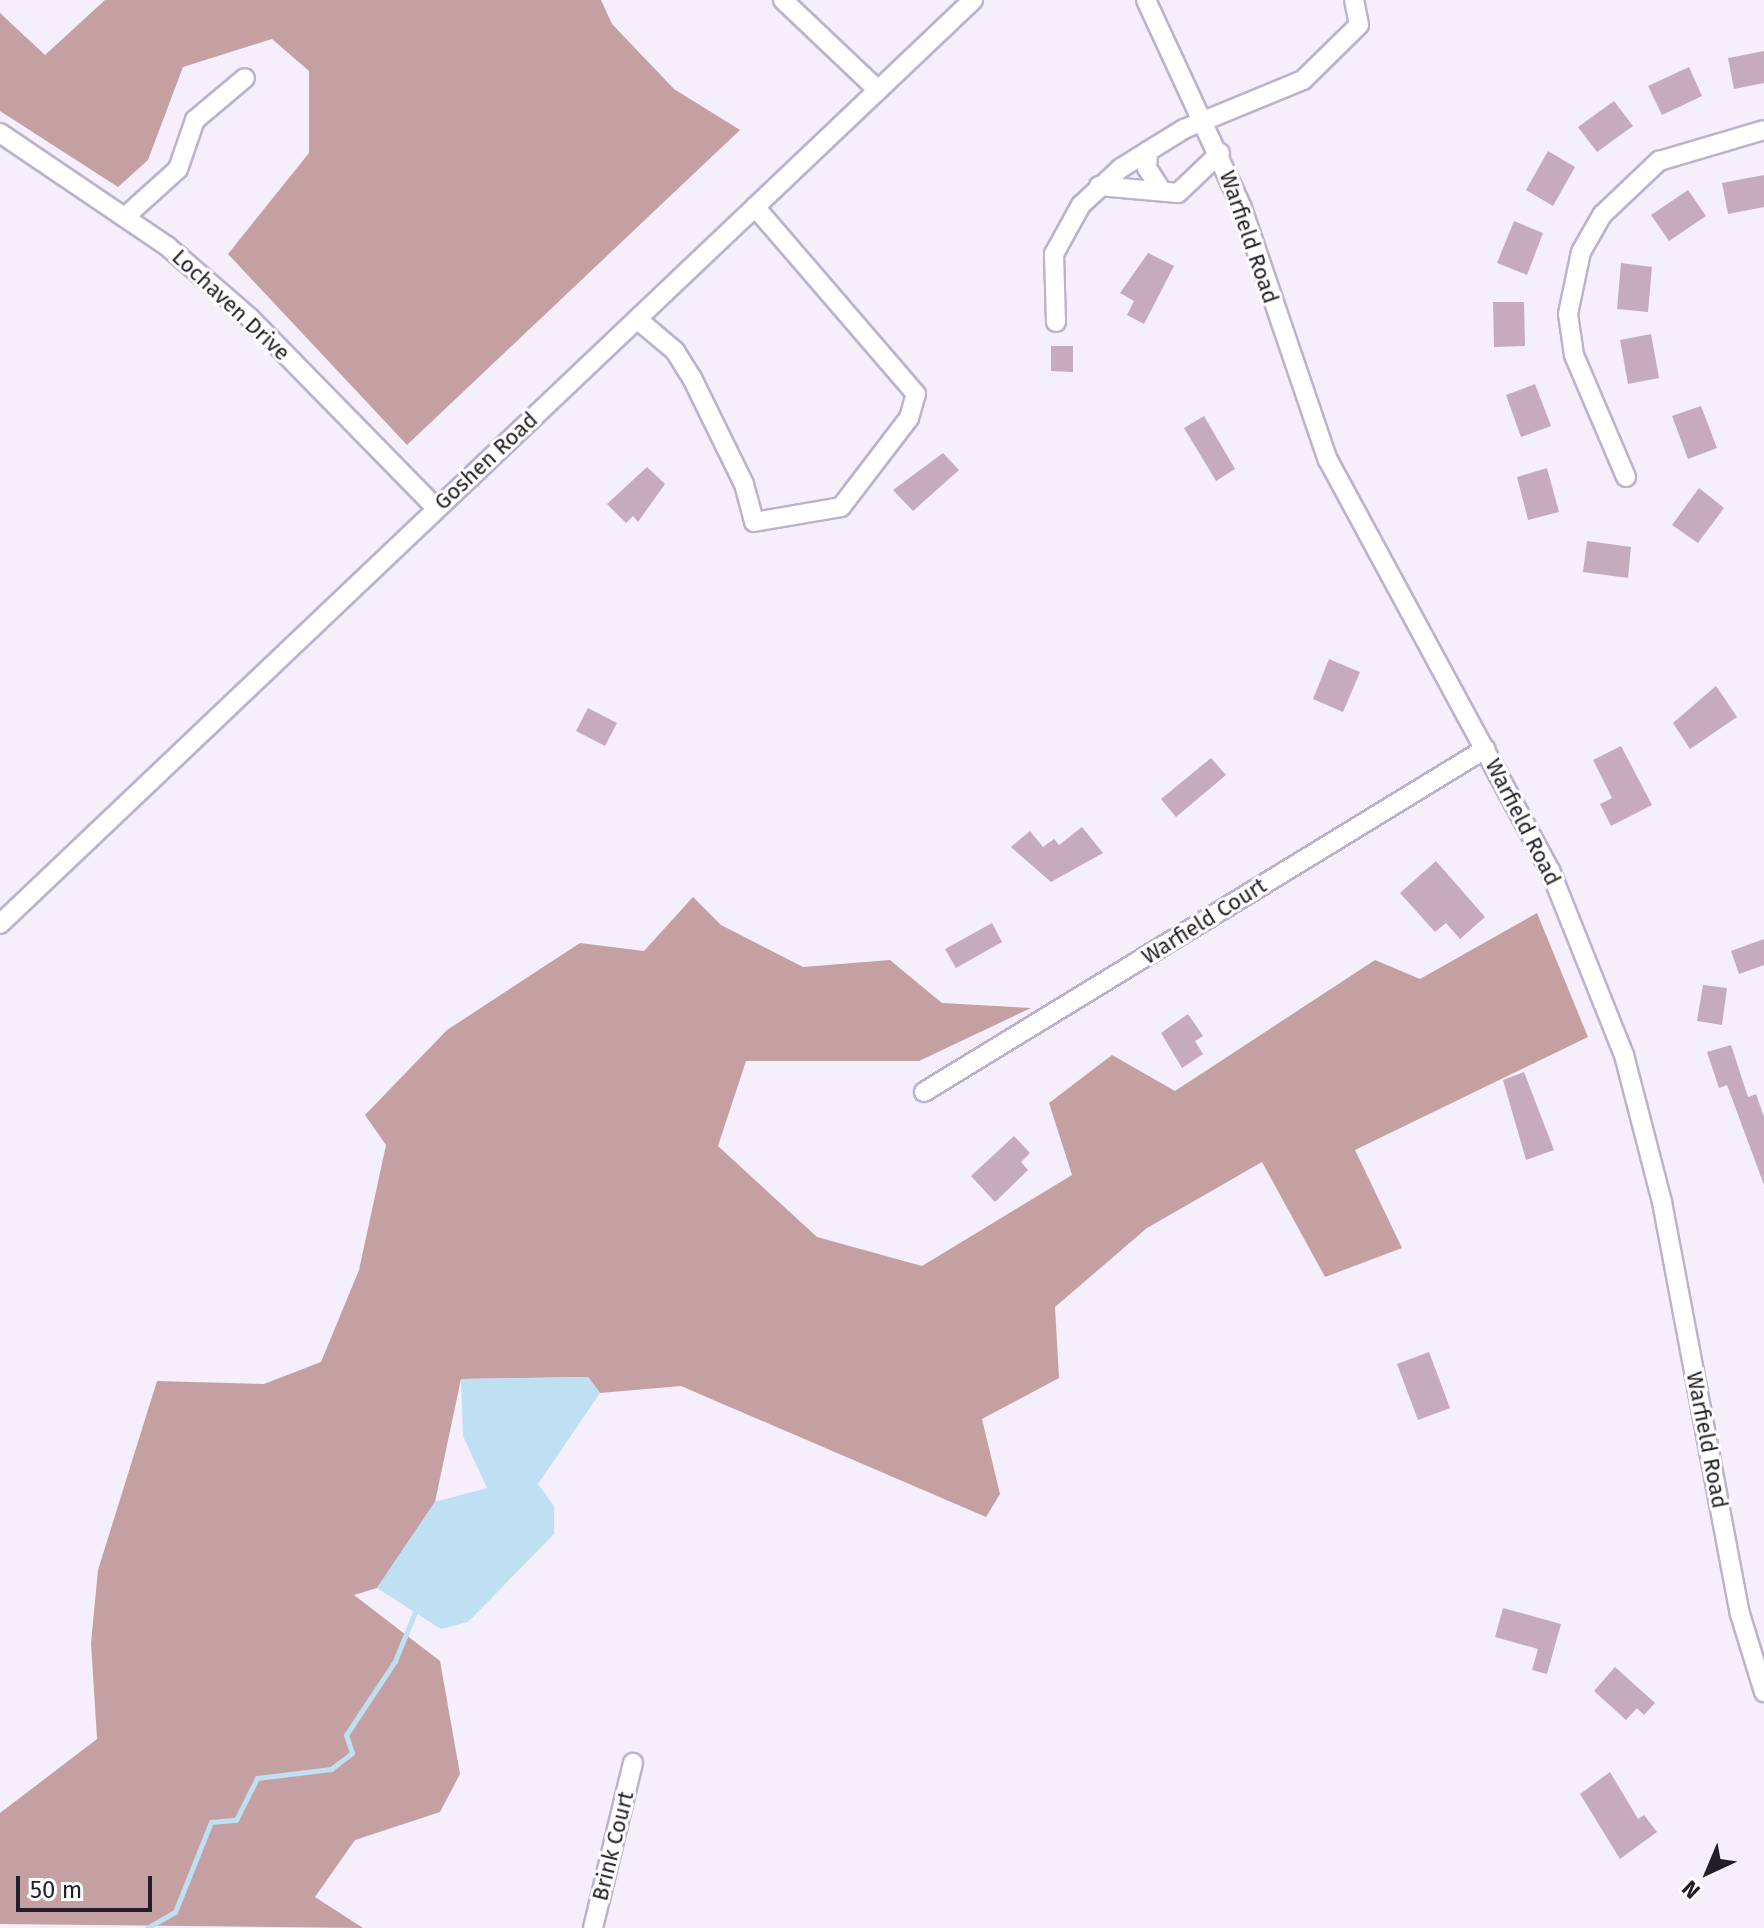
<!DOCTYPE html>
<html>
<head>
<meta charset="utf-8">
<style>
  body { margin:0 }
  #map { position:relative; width:1764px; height:1928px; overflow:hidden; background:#f4effb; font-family:"Fira Sans",sans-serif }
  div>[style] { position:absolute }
  .forest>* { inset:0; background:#c4a0a3 }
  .water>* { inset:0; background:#bfdff2 }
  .stream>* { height:5px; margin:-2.5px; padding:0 2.5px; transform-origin:2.5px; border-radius:2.5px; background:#bfdff2 }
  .building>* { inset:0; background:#c6abbd }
  .roads { filter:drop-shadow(2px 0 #bcb2cd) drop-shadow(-2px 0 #bcb2cd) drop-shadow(0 2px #bcb2cd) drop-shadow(0 -2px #bcb2cd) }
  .minor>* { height:18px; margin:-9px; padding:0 9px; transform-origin:9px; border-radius:9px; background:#fff }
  span { translate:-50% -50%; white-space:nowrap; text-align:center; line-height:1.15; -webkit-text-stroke:6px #fff; paint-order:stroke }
  .street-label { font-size:22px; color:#221e28 }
  .north { position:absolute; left:1668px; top:1832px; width:80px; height:80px; -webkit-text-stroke:6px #fff; paint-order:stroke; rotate:224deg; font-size:22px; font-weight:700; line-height:32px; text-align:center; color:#221e28 }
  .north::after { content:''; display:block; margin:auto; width:28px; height:36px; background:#221e28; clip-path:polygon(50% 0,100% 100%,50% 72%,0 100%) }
  .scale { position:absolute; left:16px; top:1876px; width:136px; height:36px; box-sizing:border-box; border:4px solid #221e28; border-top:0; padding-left:10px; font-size:24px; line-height:28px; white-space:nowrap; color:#221e28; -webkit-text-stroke:6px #fff; paint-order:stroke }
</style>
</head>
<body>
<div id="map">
  <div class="forest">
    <i style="clip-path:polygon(105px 0,601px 0,612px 24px,674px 89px,740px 130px,407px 445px,228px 254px,309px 153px,309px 71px,272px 39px,183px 67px,148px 160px,118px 187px,0 111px,0 13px,45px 55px)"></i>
    <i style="clip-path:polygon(693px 897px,721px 925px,803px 967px,890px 960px,942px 1003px,1031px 1008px,919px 1061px,746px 1061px,718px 1146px,817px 1237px,922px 1266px,1072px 1175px,1049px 1103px,1112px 1055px,1175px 1091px,1375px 960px,1420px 979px,1537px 913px,1588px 1037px,1355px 1150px,1402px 1248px,1325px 1277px,1262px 1162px,1147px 1228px,1055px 1307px,1059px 1378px,982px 1419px,1000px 1494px,986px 1517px,681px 1386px,600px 1393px,588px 1377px,461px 1379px,435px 1502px,377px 1588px,354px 1595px,440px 1661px,460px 1774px,440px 1812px,355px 1840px,315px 1897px,363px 1928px,0 1924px,0 1813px,97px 1739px,91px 1643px,98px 1570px,157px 1381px,264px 1384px,321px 1362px,359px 1270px,386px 1145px,365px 1115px,447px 1030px,580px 943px,644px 951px)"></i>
  </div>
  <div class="water">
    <i style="clip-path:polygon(588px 1377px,600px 1393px,538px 1484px,554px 1506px,554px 1534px,468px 1622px,441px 1629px,377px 1588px,435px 1502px,487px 1488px,463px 1436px,461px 1379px)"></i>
  </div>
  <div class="stream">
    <i style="left:147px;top:1928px;width:32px;rotate:-30deg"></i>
    <i style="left:175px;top:1912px;width:97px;rotate:-68.2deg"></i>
    <i style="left:211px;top:1822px;width:25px;rotate:-5deg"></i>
    <i style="left:236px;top:1820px;width:47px;rotate:-63.4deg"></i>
    <i style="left:257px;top:1778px;width:75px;rotate:-6.9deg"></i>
    <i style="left:331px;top:1769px;width:26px;rotate:-37deg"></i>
    <i style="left:352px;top:1753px;width:19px;rotate:-108deg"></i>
    <i style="left:346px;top:1735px;width:89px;rotate:-56.5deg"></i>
    <i style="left:395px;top:1661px;width:53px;rotate:-67.8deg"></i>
  </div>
  <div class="building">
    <i style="clip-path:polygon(1764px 51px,1764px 83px,1734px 89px,1728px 58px)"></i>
    <i style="clip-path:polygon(1689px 67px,1702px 96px,1662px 115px,1648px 86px)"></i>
    <i style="clip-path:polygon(1614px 101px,1633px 126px,1597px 152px,1578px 127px)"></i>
    <i style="clip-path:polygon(1548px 151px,1575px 167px,1553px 206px,1526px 190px)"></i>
    <i style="clip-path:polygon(1764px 175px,1764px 207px,1728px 214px,1722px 183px)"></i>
    <i style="clip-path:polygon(1688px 190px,1706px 216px,1669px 241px,1651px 215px)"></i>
    <i style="clip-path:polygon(1514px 221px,1543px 233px,1527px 275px,1497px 263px)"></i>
    <i style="clip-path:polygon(1148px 253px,1174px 266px,1144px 324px,1127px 315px,1134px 301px,1120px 293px)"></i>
    <i style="clip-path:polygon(1621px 263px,1652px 267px,1648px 312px,1617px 309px)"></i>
    <i style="clip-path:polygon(1493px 302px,1524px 302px,1525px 346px,1494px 347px)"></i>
    <i style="clip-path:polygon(1651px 334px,1659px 378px,1628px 384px,1620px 340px)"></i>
    <i style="clip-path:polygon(1051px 346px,1073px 346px,1073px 372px,1051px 371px)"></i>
    <i style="clip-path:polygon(1535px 384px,1551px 426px,1521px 437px,1506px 395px)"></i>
    <i style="clip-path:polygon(1701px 406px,1717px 448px,1688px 459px,1672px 416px)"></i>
    <i style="clip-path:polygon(1204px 416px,1235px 469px,1216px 481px,1184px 428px)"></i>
    <i style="clip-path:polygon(943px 453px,959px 470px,913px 511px,893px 490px)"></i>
    <i style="clip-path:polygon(647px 467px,665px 484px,638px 522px,633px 516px,626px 523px,607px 504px)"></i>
    <i style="clip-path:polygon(1547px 468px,1559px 512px,1528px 520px,1517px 477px)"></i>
    <i style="clip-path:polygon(1699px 488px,1724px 508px,1698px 543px,1672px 525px)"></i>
    <i style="clip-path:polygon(1587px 541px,1631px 547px,1628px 578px,1583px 572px)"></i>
    <i style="clip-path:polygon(1329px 659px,1360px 672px,1343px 712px,1313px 699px)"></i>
    <i style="clip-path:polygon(1716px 686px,1737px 717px,1690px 749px,1673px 723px)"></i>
    <i style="clip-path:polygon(588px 708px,617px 723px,605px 746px,576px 731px)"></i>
    <i style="clip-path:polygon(1621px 746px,1652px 805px,1611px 826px,1600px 804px,1612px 798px,1593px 760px)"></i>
    <i style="clip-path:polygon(1211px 758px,1226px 775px,1176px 817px,1161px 799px)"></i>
    <i style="clip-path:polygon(1082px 827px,1103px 853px,1051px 882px,1011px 847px,1030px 831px,1043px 847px,1054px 839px,1059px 845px)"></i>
    <i style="clip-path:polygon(1436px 861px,1485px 917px,1460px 939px,1446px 923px,1435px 932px,1400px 893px)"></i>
    <i style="clip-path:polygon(992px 923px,1002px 942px,956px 968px,945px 949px)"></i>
    <i style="clip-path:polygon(1764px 939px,1764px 965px,1739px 974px,1731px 951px)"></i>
    <i style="clip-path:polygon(1703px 985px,1727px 988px,1722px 1025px,1697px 1021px)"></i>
    <i style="clip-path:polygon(1188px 1014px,1203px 1036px,1195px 1041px,1203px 1054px,1182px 1068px,1161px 1033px)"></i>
    <i style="clip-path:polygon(1731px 1045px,1748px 1097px,1756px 1094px,1764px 1117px,1764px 1185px,1727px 1085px,1719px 1088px,1707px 1052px)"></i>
    <i style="clip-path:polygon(1524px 1072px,1554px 1150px,1526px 1160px,1503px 1080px)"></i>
    <i style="clip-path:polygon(1014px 1136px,1030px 1153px,1021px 1162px,1028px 1170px,995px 1202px,971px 1176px)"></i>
    <i style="clip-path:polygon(1429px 1352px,1450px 1408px,1418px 1420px,1397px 1364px)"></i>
    <i style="clip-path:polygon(1503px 1608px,1561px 1624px,1547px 1674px,1532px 1670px,1538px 1649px,1495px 1637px)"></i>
    <i style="clip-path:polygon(1615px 1667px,1655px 1703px,1644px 1715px,1637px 1708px,1626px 1720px,1594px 1691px)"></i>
    <i style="clip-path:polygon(1610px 1772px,1638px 1819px,1644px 1815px,1657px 1832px,1620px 1859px,1580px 1794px)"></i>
  </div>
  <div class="roads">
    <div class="minor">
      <i style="left:783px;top:0;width:131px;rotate:43.5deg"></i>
      <i style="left:1146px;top:0;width:229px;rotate:65.2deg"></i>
      <i style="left:1242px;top:208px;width:266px;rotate:71.2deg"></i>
      <i style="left:1328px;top:460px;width:466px;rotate:61.6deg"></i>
      <i style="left:1550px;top:870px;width:199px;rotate:68.2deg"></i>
      <i style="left:1624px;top:1055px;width:152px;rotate:75.5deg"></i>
      <i style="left:1662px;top:1202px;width:419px;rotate:79.3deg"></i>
      <i style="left:1740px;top:1614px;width:82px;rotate:72.9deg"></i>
      <i style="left:0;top:133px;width:202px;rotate:34.1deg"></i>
      <i style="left:167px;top:246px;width:110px;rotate:40.9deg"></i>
      <i style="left:250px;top:318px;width:266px;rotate:45.6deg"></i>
      <i style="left:1148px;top:151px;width:17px;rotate:93deg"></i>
      <i style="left:1147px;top:168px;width:27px;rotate:57deg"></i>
      <i style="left:1099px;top:186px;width:79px;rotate:5.1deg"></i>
      <i style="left:1178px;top:193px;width:58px;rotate:-43.6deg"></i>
      <i style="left:126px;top:216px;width:70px;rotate:-42.1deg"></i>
      <i style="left:178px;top:169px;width:52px;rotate:-70.9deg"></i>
      <i style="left:195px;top:120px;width:65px;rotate:-40deg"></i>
      <i style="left:637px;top:319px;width:50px;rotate:40.1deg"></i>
      <i style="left:675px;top:351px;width:32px;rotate:58deg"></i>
      <i style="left:692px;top:378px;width:118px;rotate:63.9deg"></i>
      <i style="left:744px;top:484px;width:39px;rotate:75deg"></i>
      <i style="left:754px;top:522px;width:88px;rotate:-9.8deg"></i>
      <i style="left:841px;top:507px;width:112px;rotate:-52.6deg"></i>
      <i style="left:909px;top:418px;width:25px;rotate:-74deg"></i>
      <i style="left:916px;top:394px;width:247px;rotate:-130.7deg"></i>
      <i style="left:1056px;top:322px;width:68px;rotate:-91.7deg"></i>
      <i style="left:1054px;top:254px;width:56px;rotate:-61.1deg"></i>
      <i style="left:1081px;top:205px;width:54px;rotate:-42.8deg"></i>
      <i style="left:1121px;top:168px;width:74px;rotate:-31.8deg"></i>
      <i style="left:1184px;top:129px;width:129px;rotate:-22.4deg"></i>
      <i style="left:1303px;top:80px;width:78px;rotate:-44.5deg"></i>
      <i style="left:1359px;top:25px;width:25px;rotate:-101deg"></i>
      <i style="left:1626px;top:477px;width:133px;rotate:-113.1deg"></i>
      <i style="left:1574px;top:355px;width:41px;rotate:-98.3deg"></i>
      <i style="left:1568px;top:314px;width:63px;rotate:-78.2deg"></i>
      <i style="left:1581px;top:252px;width:43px;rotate:-60.4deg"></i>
      <i style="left:1602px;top:215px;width:79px;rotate:-43.5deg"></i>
      <i style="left:1659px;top:161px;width:109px;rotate:-16.4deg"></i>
      <i style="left:0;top:924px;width:1342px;rotate:-43.52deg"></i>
      <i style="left:924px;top:1092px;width:658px;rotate:-31.44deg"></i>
      <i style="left:593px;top:1928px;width:170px;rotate:-76.4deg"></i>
    </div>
  </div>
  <div class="street-label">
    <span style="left:1249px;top:237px;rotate:71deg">Warfield Road</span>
    <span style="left:231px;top:305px;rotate:43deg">Lochaven Drive</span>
    <span style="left:486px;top:461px;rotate:-43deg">Goshen Road</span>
    <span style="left:1523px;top:822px;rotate:63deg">Warfield Road</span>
    <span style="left:1204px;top:921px;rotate:-32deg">Warfield Court</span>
    <span style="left:1707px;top:1440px;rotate:79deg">Warfield Road</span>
    <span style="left:613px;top:1846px;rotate:-76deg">Brink Court</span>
  </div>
  <div class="north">N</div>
  <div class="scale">50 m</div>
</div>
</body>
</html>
